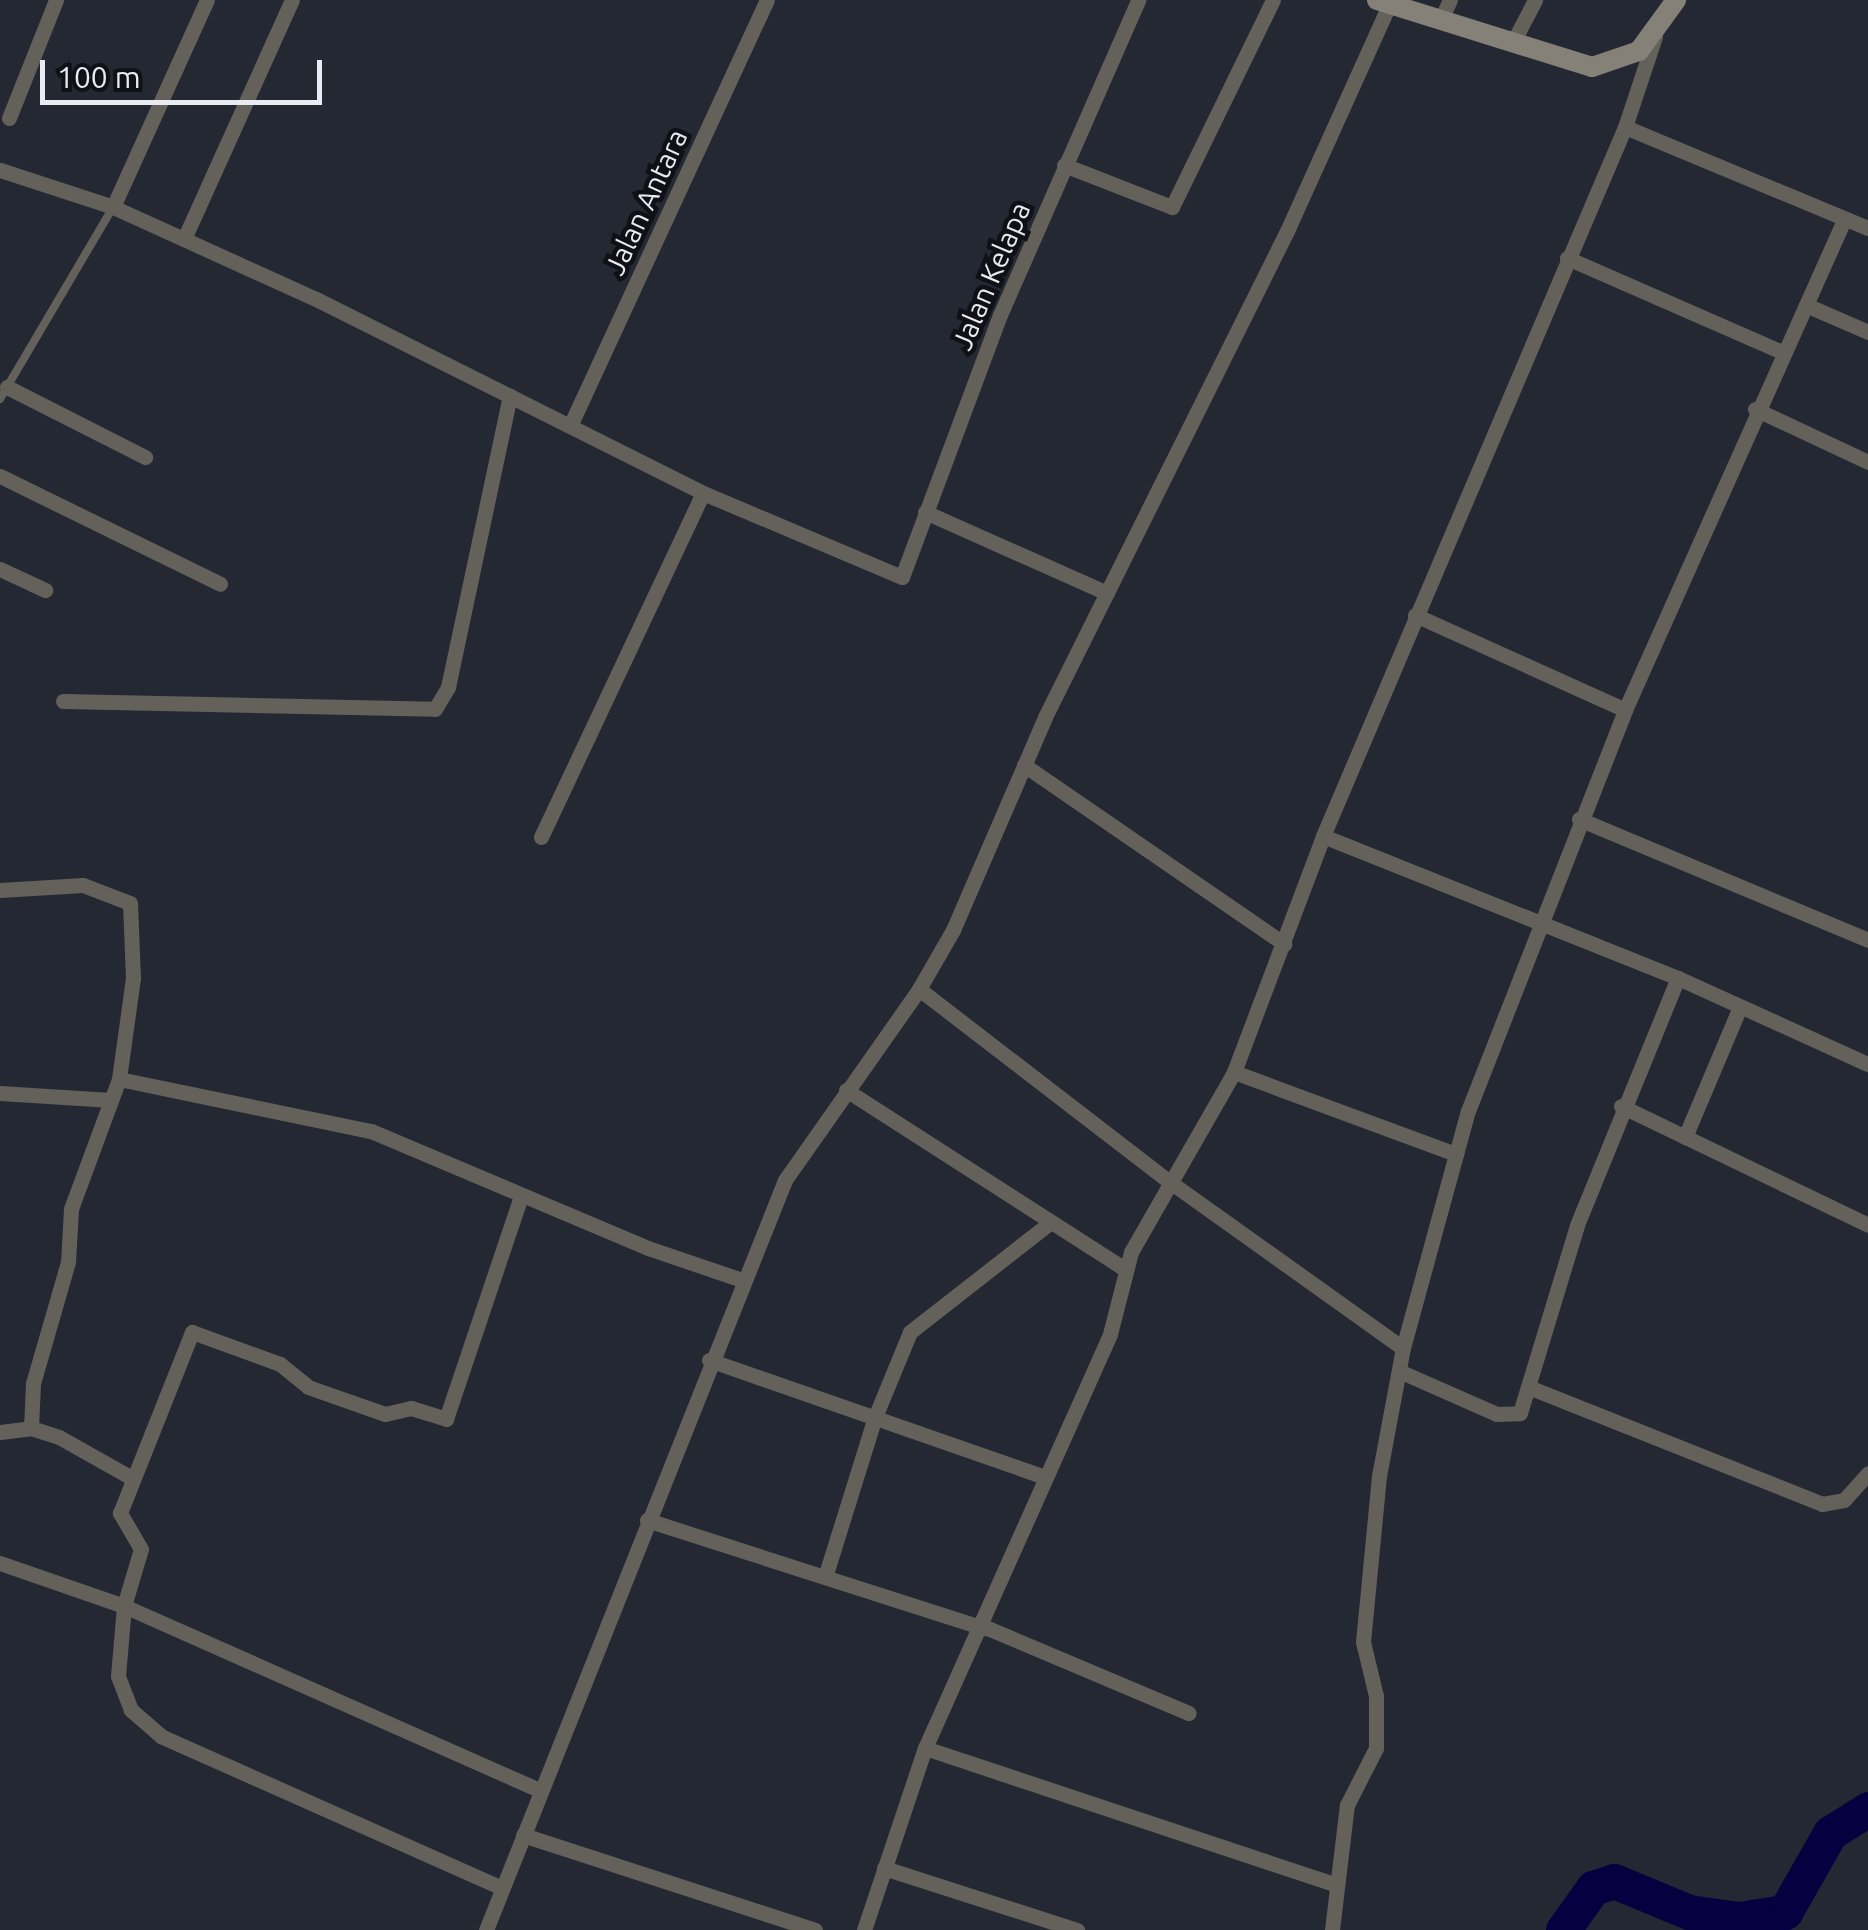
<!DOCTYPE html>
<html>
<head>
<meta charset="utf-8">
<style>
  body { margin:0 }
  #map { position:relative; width:1868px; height:1930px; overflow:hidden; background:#242833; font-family:Ubuntu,sans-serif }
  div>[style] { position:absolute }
  .river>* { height:35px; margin:-17.5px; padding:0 17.5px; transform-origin:17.5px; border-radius:17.5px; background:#050040 }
  .service>* { height:8px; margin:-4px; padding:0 4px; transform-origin:4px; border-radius:4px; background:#64615b }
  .minor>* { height:15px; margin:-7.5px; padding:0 7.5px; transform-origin:7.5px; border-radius:7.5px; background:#64615b }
  .secondary>* { height:20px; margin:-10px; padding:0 10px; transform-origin:10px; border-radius:10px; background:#868178 }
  span { translate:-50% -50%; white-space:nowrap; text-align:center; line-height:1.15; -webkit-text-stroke:9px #0f1116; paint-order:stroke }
  .street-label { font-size:28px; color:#e8ebf2 }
  .scale { position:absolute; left:40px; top:60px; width:282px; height:45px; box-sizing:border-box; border:5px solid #e8ebf2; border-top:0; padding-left:12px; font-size:30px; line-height:35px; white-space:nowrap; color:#e8ebf2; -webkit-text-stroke:8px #0f1116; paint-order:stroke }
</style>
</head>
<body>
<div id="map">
  <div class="river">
    <i style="left:1563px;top:1930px;width:52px;rotate:-54.5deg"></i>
    <i style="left:1593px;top:1888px;width:22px;rotate:-18deg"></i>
    <i style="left:1614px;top:1881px;width:81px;rotate:22.5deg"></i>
    <i style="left:1689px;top:1912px;width:50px;rotate:8deg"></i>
    <i style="left:1739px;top:1919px;width:47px;rotate:-8.7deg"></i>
    <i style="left:1785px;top:1912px;width:91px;rotate:-60.3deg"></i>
    <i style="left:1830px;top:1833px;width:45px;rotate:-32.3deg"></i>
  </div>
  <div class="service">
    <i style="left:0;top:399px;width:223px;rotate:-59.5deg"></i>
  </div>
  <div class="minor">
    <i style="left:1441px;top:19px;width:21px;rotate:-65deg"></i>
    <i style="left:1512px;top:44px;width:50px;rotate:-62.4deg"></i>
    <i style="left:9px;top:118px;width:127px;rotate:-68.3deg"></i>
    <i style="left:1625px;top:127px;width:263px;rotate:22.6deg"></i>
    <i style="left:1064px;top:165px;width:116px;rotate:21.3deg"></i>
    <i style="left:1172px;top:207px;width:230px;rotate:-64deg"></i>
    <i style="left:0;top:170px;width:119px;rotate:18.1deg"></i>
    <i style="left:113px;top:207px;width:223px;rotate:24.4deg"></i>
    <i style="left:316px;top:299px;width:433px;rotate:26.6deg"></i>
    <i style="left:703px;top:493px;width:216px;rotate:22.9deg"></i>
    <i style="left:902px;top:577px;width:280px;rotate:-69.5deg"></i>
    <i style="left:1000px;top:315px;width:344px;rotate:-66.3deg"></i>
    <i style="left:113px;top:207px;width:227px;rotate:-65.6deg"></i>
    <i style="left:184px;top:239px;width:262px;rotate:-65.7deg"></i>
    <i style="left:1567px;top:258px;width:232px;rotate:23.6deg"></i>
    <i style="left:1806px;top:305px;width:68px;rotate:23.5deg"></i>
    <i style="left:7px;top:387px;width:155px;rotate:26.9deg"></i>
    <i style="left:1755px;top:409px;width:125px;rotate:25.1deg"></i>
    <i style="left:570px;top:426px;width:469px;rotate:-65.2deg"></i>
    <i style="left:0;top:476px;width:245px;rotate:26.1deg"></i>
    <i style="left:925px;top:512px;width:199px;rotate:24deg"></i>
    <i style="left:0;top:569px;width:50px;rotate:25deg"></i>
    <i style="left:1415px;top:615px;width:230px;rotate:24.3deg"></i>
    <i style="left:63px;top:701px;width:372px;rotate:1.2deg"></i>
    <i style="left:435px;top:709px;width:26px;rotate:-59deg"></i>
    <i style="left:448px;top:687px;width:298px;rotate:-78deg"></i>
    <i style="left:1024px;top:765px;width:316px;rotate:34.5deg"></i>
    <i style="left:1579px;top:819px;width:313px;rotate:22.7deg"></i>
    <i style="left:1323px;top:836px;width:382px;rotate:21.8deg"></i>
    <i style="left:1678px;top:978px;width:209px;rotate:24.4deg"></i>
    <i style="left:541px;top:837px;width:380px;rotate:-64.8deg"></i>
    <i style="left:0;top:890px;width:83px;rotate:-3.4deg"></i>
    <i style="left:83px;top:885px;width:50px;rotate:21deg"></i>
    <i style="left:130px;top:903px;width:75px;rotate:87.7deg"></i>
    <i style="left:133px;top:978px;width:102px;rotate:97.9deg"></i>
    <i style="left:119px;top:1079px;width:139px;rotate:110.3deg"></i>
    <i style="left:71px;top:1209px;width:53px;rotate:93.2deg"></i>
    <i style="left:68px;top:1262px;width:126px;rotate:106.1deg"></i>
    <i style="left:33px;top:1383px;width:45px;rotate:92.5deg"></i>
    <i style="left:919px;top:989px;width:317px;rotate:37.6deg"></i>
    <i style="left:1170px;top:1182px;width:286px;rotate:35.5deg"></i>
    <i style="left:1234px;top:1072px;width:237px;rotate:20.3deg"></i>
    <i style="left:119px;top:1079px;width:257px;rotate:11.7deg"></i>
    <i style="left:371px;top:1131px;width:301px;rotate:22.9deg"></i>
    <i style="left:648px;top:1248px;width:99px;rotate:18.8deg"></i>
    <i style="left:846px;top:1090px;width:331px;rotate:32.7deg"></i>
    <i style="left:0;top:1093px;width:111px;rotate:3.6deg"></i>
    <i style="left:1621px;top:1106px;width:274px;rotate:25.7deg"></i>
    <i style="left:1685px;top:1137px;width:141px;rotate:-67.1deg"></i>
    <i style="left:709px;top:1360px;width:353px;rotate:19.2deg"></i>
    <i style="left:1399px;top:1371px;width:107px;rotate:23.7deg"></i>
    <i style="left:1497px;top:1414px;width:23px;rotate:-2deg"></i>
    <i style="left:1520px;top:1413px;width:196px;rotate:-73.1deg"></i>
    <i style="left:1577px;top:1225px;width:267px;rotate:-67.8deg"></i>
    <i style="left:1531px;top:1388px;width:313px;rotate:21.7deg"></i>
    <i style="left:1822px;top:1504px;width:22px;rotate:-10deg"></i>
    <i style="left:1844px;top:1500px;width:36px;rotate:-48deg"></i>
    <i style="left:0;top:1432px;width:31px;rotate:-7deg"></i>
    <i style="left:31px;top:1428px;width:29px;rotate:18deg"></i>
    <i style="left:59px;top:1437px;width:81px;rotate:29.4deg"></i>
    <i style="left:647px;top:1520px;width:354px;rotate:17.8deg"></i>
    <i style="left:0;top:1563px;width:131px;rotate:19.1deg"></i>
    <i style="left:124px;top:1606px;width:454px;rotate:23.9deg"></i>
    <i style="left:826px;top:1574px;width:164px;rotate:-72.7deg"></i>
    <i style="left:875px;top:1417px;width:92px;rotate:-67.6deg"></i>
    <i style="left:910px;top:1332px;width:179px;rotate:-38deg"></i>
    <i style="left:985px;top:1627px;width:221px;rotate:22.9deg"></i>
    <i style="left:925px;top:1748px;width:433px;rotate:18.4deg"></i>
    <i style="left:523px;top:1835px;width:307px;rotate:18deg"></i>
    <i style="left:884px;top:1868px;width:203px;rotate:17.8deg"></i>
    <i style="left:502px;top:1888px;width:373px;rotate:-156deg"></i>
    <i style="left:161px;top:1736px;width:40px;rotate:-139deg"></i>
    <i style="left:131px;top:1710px;width:36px;rotate:-111deg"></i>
    <i style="left:118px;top:1676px;width:70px;rotate:-85.1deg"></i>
    <i style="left:124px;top:1606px;width:59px;rotate:-73.4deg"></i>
    <i style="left:141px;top:1549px;width:42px;rotate:-120.3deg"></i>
    <i style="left:120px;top:1513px;width:195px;rotate:-68.3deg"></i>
    <i style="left:192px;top:1332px;width:94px;rotate:20deg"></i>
    <i style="left:280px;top:1364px;width:36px;rotate:39deg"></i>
    <i style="left:308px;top:1387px;width:82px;rotate:19.3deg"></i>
    <i style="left:385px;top:1414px;width:27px;rotate:-13deg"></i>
    <i style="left:411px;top:1408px;width:37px;rotate:17deg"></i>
    <i style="left:446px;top:1419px;width:235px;rotate:-71.4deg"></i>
    <i style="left:486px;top:1930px;width:807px;rotate:-68.26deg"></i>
    <i style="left:785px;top:1180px;width:233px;rotate:-54.9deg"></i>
    <i style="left:919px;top:989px;width:68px;rotate:-60deg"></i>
    <i style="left:953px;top:930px;width:232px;rotate:-66.6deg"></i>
    <i style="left:1045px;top:717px;width:543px;rotate:-63.53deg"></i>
    <i style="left:1287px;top:231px;width:248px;rotate:-65.7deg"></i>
    <i style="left:864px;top:1930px;width:192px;rotate:-71.5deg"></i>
    <i style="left:925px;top:1748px;width:453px;rotate:-65.9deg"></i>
    <i style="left:1110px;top:1334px;width:85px;rotate:-75.6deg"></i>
    <i style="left:1131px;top:1252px;width:207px;rotate:-60.2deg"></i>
    <i style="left:1234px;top:1072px;width:252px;rotate:-69.3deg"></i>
    <i style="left:1323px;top:836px;width:771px;rotate:-66.93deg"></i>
    <i style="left:1625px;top:127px;width:95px;rotate:-71.6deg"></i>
    <i style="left:1332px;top:1930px;width:126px;rotate:-83.2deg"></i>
    <i style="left:1347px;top:1805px;width:64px;rotate:-63deg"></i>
    <i style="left:1376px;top:1748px;width:52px;rotate:-90deg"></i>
    <i style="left:1376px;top:1696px;width:56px;rotate:-103.5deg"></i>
    <i style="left:1363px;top:1642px;width:167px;rotate:-84.5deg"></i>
    <i style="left:1379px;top:1476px;width:130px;rotate:-79.4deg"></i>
    <i style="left:1403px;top:1348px;width:246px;rotate:-74.7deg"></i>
    <i style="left:1468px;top:1111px;width:431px;rotate:-68.6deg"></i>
    <i style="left:1625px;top:710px;width:537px;rotate:-65.92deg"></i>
  </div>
  <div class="secondary">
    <i style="left:1377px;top:0;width:225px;rotate:17.3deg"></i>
    <i style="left:1592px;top:67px;width:50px;rotate:-18.8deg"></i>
    <i style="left:1639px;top:51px;width:63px;rotate:-54deg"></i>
  </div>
  <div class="street-label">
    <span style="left:646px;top:202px;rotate:-65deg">Jalan Antara</span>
    <span style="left:991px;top:276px;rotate:-67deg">Jalan Kelapa</span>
  </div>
  <div class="scale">100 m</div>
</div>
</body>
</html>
